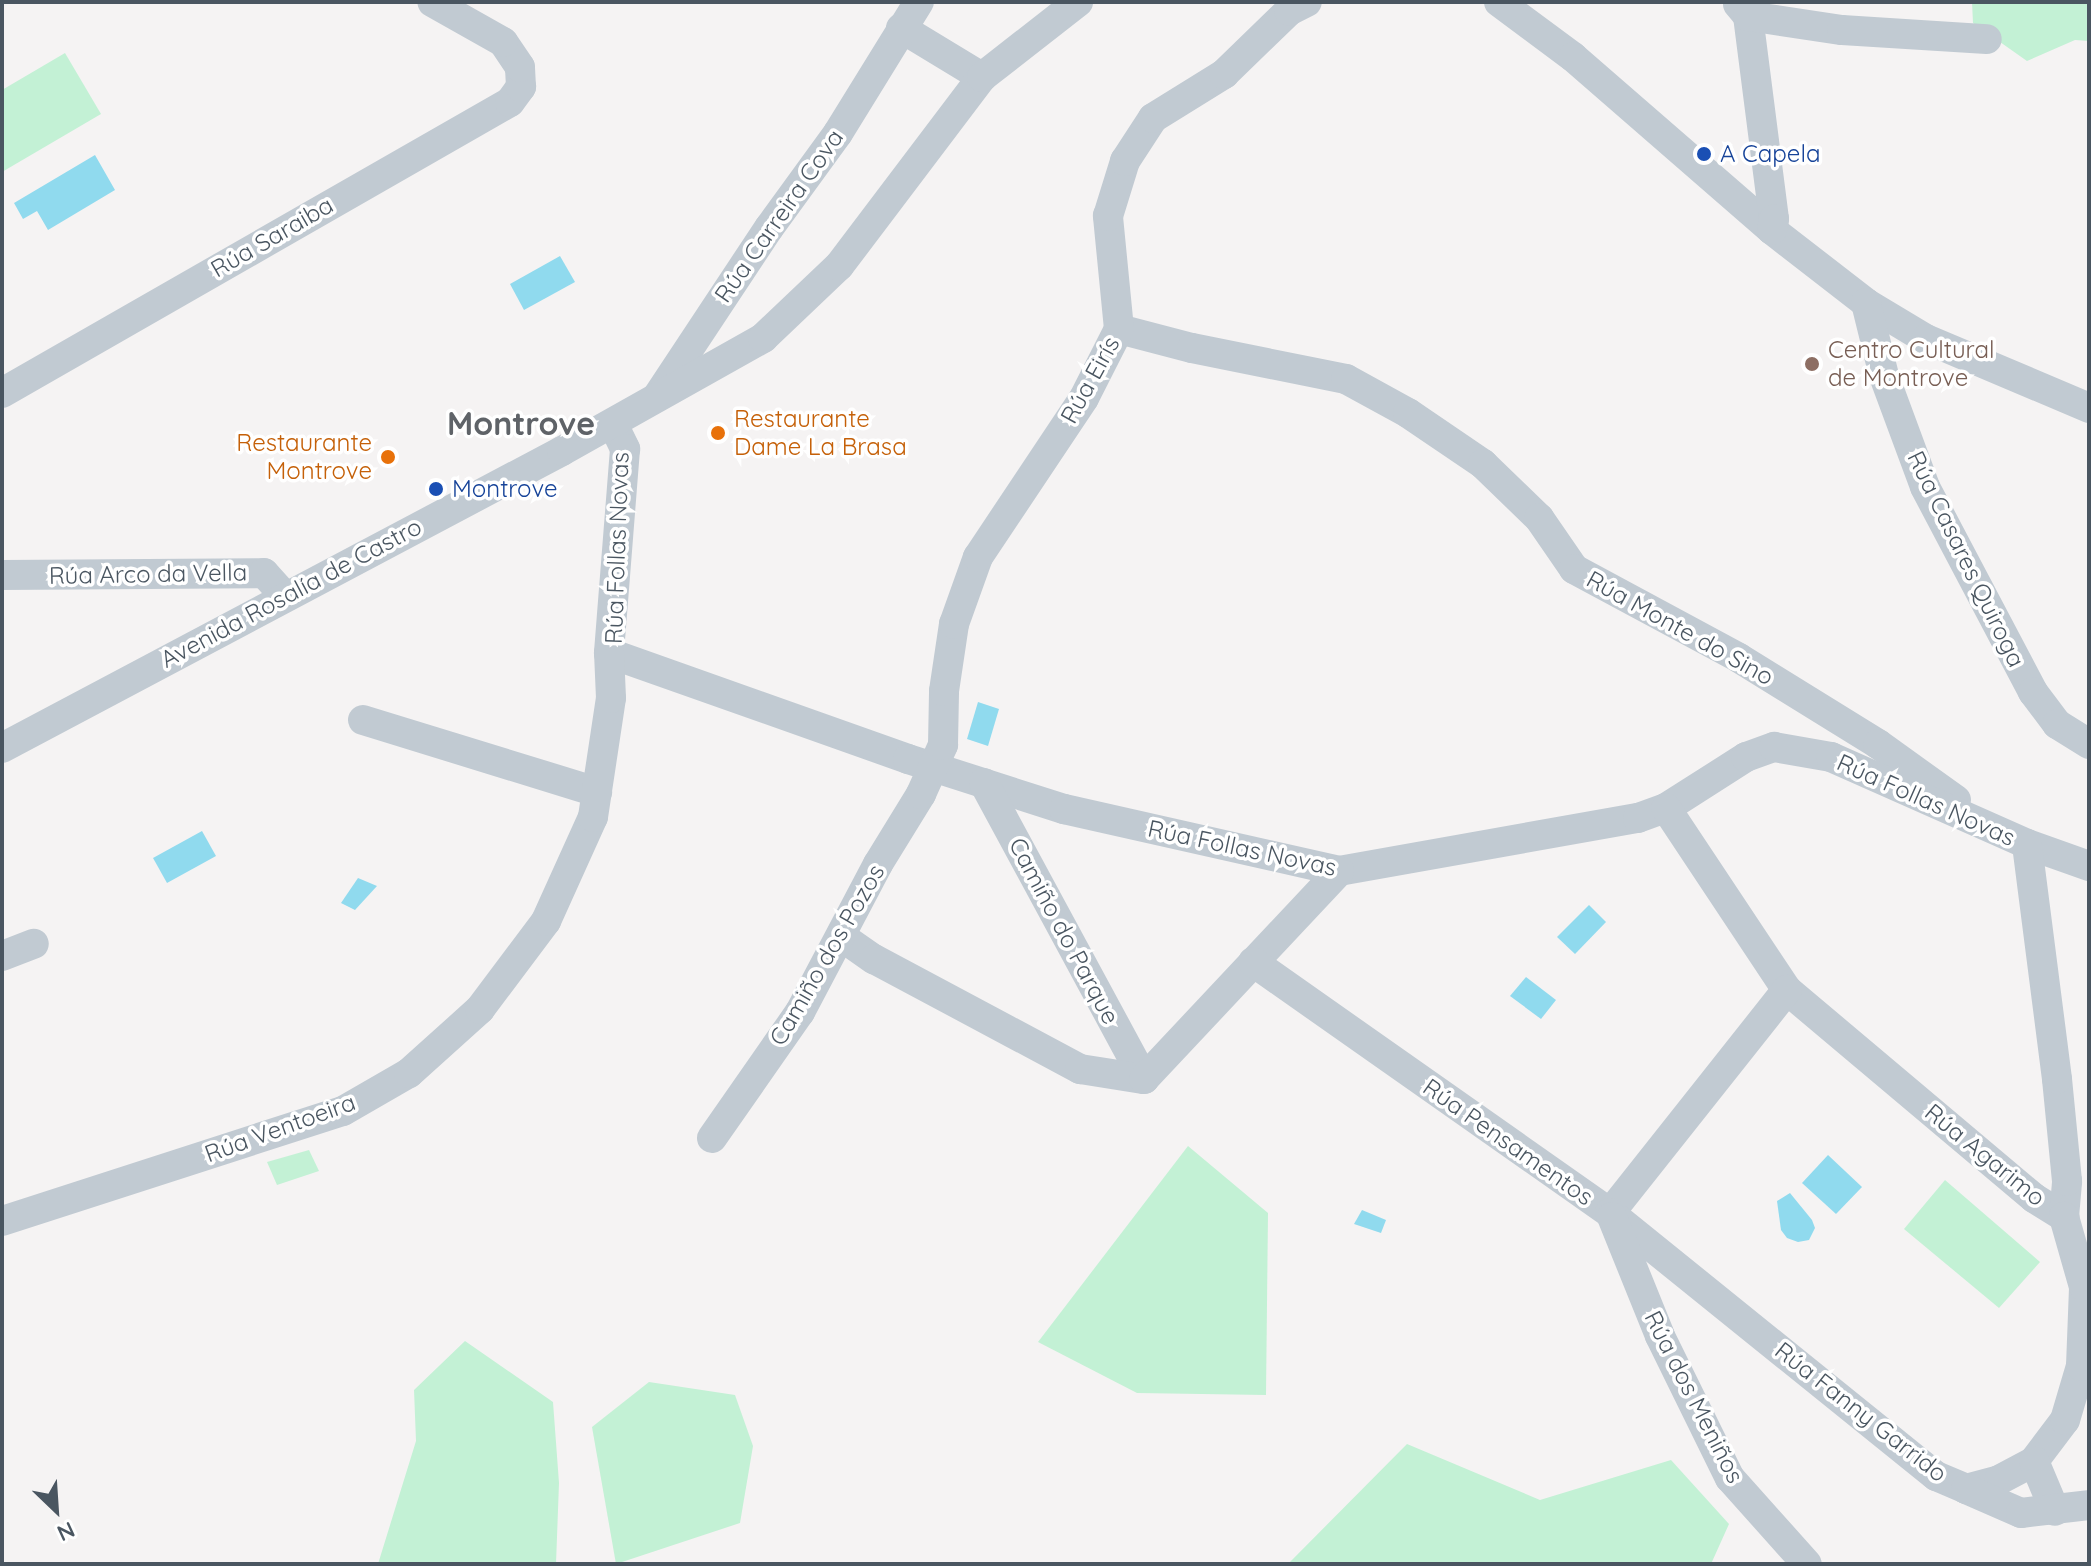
<!DOCTYPE html>
<html>
<head>
<meta charset="utf-8">
<style>
  body { margin:0 }
  #map { position:relative; width:2091px; height:1566px; overflow:hidden; background:#f5f3f3; font-family:Quicksand,sans-serif }
  div>[style] { position:absolute }
  .green>* { inset:0; background:#c3f1d5 }
  .water>* { inset:0; background:#90daee }
  .minor>* { height:30px; margin:-15px; padding:0 15px; transform-origin:15px; border-radius:15px; background:#c1cad2 }
  .dots>* { width:22px; height:22px; translate:-50% -50%; box-sizing:border-box; border:4px solid #fff; border-radius:50% }
  span { translate:-50% -50%; white-space:nowrap; text-align:center; line-height:1.15; -webkit-text-stroke:7px #fff; paint-order:stroke }
  .transit-label { font-size:24px; color:#164399 }
  .left { translate:0 -50%; text-align:left }
  .street-label { font-size:24px; color:#4a5661 }
  .education-label { font-size:24px; color:#785e54 }
  .food-label { font-size:24px; color:#c56008 }
  .right { translate:-100% -50%; text-align:right }
  .district-label { font-size:32px; color:#5f6368; font-weight:700 }
  .frame { position:absolute; inset:0; border:4px solid #4a5661; pointer-events:none }
  .north { position:absolute; left:16px; top:1470px; width:80px; height:80px; -webkit-text-stroke:6px #fff; paint-order:stroke; rotate:155deg; font-size:22px; font-weight:700; line-height:32px; text-align:center; color:#4a5661 }
  .north::after { content:''; display:block; margin:auto; width:28px; height:36px; background:#4a5661; clip-path:polygon(50% 0,100% 100%,50% 72%,0 100%) }
</style>
</head>
<body>
<div id="map">
  <div class="green">
    <i style="clip-path:polygon(1972px 2px,2089px 2px,2089px 41px,2075px 40px,2027px 61px,1973px 23px)"></i>
    <i style="clip-path:polygon(65px 53px,101px 114px,2px 172px,2px 90px)"></i>
    <i style="clip-path:polygon(1188px 1146px,1268px 1213px,1266px 1395px,1137px 1393px,1038px 1342px)"></i>
    <i style="clip-path:polygon(309px 1150px,319px 1171px,277px 1185px,267px 1162px)"></i>
    <i style="clip-path:polygon(1945px 1180px,2040px 1262px,1999px 1308px,1904px 1229px)"></i>
    <i style="clip-path:polygon(465px 1341px,553px 1402px,559px 1483px,556px 1564px,378px 1564px,416px 1441px,414px 1390px)"></i>
    <i style="clip-path:polygon(649px 1382px,735px 1395px,753px 1446px,740px 1523px,616px 1564px,592px 1427px)"></i>
    <i style="clip-path:polygon(1407px 1444px,1540px 1500px,1671px 1460px,1729px 1524px,1711px 1564px,1288px 1564px)"></i>
  </div>
  <div class="water">
    <i style="clip-path:polygon(95px 155px,115px 190px,48px 230px,37px 211px,23px 219px,14px 203px)"></i>
    <i style="clip-path:polygon(560px 256px,575px 282px,524px 310px,510px 284px)"></i>
    <i style="clip-path:polygon(978px 702px,999px 709px,988px 746px,967px 739px)"></i>
    <i style="clip-path:polygon(202px 831px,216px 856px,167px 883px,153px 858px)"></i>
    <i style="clip-path:polygon(358px 878px,377px 886px,355px 910px,341px 903px)"></i>
    <i style="clip-path:polygon(1589px 905px,1606px 922px,1575px 954px,1557px 937px)"></i>
    <i style="clip-path:polygon(1526px 977px,1556px 1000px,1541px 1019px,1510px 996px)"></i>
    <i style="clip-path:polygon(1828px 1155px,1862px 1187px,1836px 1214px,1802px 1183px)"></i>
    <i style="clip-path:polygon(1790px 1193px,1812px 1220px,1815px 1228px,1809px 1240px,1798px 1242px,1787px 1238px,1781px 1230px,1777px 1201px)"></i>
    <i style="clip-path:polygon(1362px 1210px,1386px 1220px,1381px 1233px,1354px 1224px)"></i>
  </div>
  <div class="minor">
    <i style="left:1499px;top:2px;width:92px;rotate:36.6deg"></i>
    <i style="left:1573px;top:57px;width:264px;rotate:41deg"></i>
    <i style="left:1772px;top:230px;width:119px;rotate:37.8deg"></i>
    <i style="left:1866px;top:303px;width:70px;rotate:31deg"></i>
    <i style="left:1926px;top:339px;width:177px;rotate:22.9deg"></i>
    <i style="left:1738px;top:4px;width:16px;rotate:50deg"></i>
    <i style="left:1748px;top:16px;width:205px;rotate:82.7deg"></i>
    <i style="left:1774px;top:219px;width:11px;rotate:100deg"></i>
    <i style="left:1748px;top:16px;width:95px;rotate:8.5deg"></i>
    <i style="left:1842px;top:30px;width:145px;rotate:3.6deg"></i>
    <i style="left:901px;top:28px;width:95px;rotate:31.2deg"></i>
    <i style="left:1866px;top:303px;width:75px;rotate:76.1deg"></i>
    <i style="left:1884px;top:376px;width:118px;rotate:69.7deg"></i>
    <i style="left:1925px;top:487px;width:232px;rotate:62.2deg"></i>
    <i style="left:2033px;top:692px;width:40px;rotate:53deg"></i>
    <i style="left:2057px;top:724px;width:38px;rotate:32deg"></i>
    <i style="left:1119px;top:329px;width:75px;rotate:14.6deg"></i>
    <i style="left:1192px;top:348px;width:157px;rotate:11.4deg"></i>
    <i style="left:1346px;top:379px;width:71px;rotate:28.7deg"></i>
    <i style="left:1408px;top:413px;width:91px;rotate:34.2deg"></i>
    <i style="left:1483px;top:464px;width:78px;rotate:44deg"></i>
    <i style="left:1539px;top:518px;width:62px;rotate:55.5deg"></i>
    <i style="left:1574px;top:569px;width:187px;rotate:28.3deg"></i>
    <i style="left:1739px;top:658px;width:163px;rotate:31.7deg"></i>
    <i style="left:1878px;top:744px;width:96px;rotate:35.7deg"></i>
    <i style="left:2px;top:393px;width:585px;rotate:-29.81deg"></i>
    <i style="left:510px;top:102px;width:19px;rotate:-54deg"></i>
    <i style="left:521px;top:87px;width:20px;rotate:-93deg"></i>
    <i style="left:520px;top:67px;width:30px;rotate:-124deg"></i>
    <i style="left:503px;top:42px;width:81px;rotate:-150.6deg"></i>
    <i style="left:657px;top:397px;width:203px;rotate:-56.5deg"></i>
    <i style="left:769px;top:228px;width:117px;rotate:-54deg"></i>
    <i style="left:838px;top:133px;width:154px;rotate:-58.3deg"></i>
    <i style="left:613px;top:424px;width:28px;rotate:64deg"></i>
    <i style="left:625px;top:449px;width:205px;rotate:94.5deg"></i>
    <i style="left:609px;top:653px;width:317px;rotate:19.5deg"></i>
    <i style="left:908px;top:759px;width:164px;rotate:17.8deg"></i>
    <i style="left:1064px;top:809px;width:282px;rotate:12.7deg"></i>
    <i style="left:1339px;top:871px;width:304px;rotate:-10.1deg"></i>
    <i style="left:1638px;top:818px;width:30px;rotate:-20deg"></i>
    <i style="left:1666px;top:808px;width:95px;rotate:-32.5deg"></i>
    <i style="left:1746px;top:757px;width:30px;rotate:-20deg"></i>
    <i style="left:1774px;top:747px;width:58px;rotate:10deg"></i>
    <i style="left:1831px;top:757px;width:214px;rotate:23.9deg"></i>
    <i style="left:2027px;top:844px;width:66px;rotate:19.5deg"></i>
    <i style="left:2px;top:575px;width:262px;rotate:-0.4deg"></i>
    <i style="left:264px;top:573px;width:31px;rotate:48deg"></i>
    <i style="left:363px;top:720px;width:245px;rotate:17.1deg"></i>
    <i style="left:2px;top:748px;width:634px;rotate:-27.94deg"></i>
    <i style="left:562px;top:451px;width:231px;rotate:-29.3deg"></i>
    <i style="left:763px;top:338px;width:105px;rotate:-43.5deg"></i>
    <i style="left:839px;top:266px;width:237px;rotate:-52.9deg"></i>
    <i style="left:982px;top:77px;width:122px;rotate:-38deg"></i>
    <i style="left:984px;top:783px;width:336px;rotate:61.6deg"></i>
    <i style="left:1666px;top:808px;width:219px;rotate:56.4deg"></i>
    <i style="left:1787px;top:990px;width:323px;rotate:40.1deg"></i>
    <i style="left:2034px;top:1198px;width:36px;rotate:32deg"></i>
    <i style="left:2064px;top:1217px;width:36px;rotate:-85deg"></i>
    <i style="left:2067px;top:1181px;width:102px;rotate:-95.6deg"></i>
    <i style="left:2057px;top:1079px;width:237px;rotate:-97.3deg"></i>
    <i style="left:842px;top:937px;width:39px;rotate:35deg"></i>
    <i style="left:874px;top:959px;width:234px;rotate:28.1deg"></i>
    <i style="left:1080px;top:1069px;width:65px;rotate:8.9deg"></i>
    <i style="left:1144px;top:1079px;width:285px;rotate:-46.8deg"></i>
    <i style="left:2px;top:956px;width:34px;rotate:-21deg"></i>
    <i style="left:1253px;top:962px;width:436px;rotate:35.1deg"></i>
    <i style="left:1610px;top:1213px;width:285px;rotate:-51.6deg"></i>
    <i style="left:712px;top:1138px;width:154px;rotate:-55.1deg"></i>
    <i style="left:800px;top:1012px;width:167px;rotate:-62.2deg"></i>
    <i style="left:878px;top:864px;width:82px;rotate:-58.4deg"></i>
    <i style="left:921px;top:794px;width:54px;rotate:-65.8deg"></i>
    <i style="left:943px;top:745px;width:54px;rotate:-88.9deg"></i>
    <i style="left:944px;top:691px;width:68px;rotate:-81.5deg"></i>
    <i style="left:954px;top:624px;width:71px;rotate:-70.3deg"></i>
    <i style="left:978px;top:557px;width:191px;rotate:-56.3deg"></i>
    <i style="left:1084px;top:398px;width:77px;rotate:-63.1deg"></i>
    <i style="left:1119px;top:329px;width:114px;rotate:-95.6deg"></i>
    <i style="left:1108px;top:216px;width:58px;rotate:-72.8deg"></i>
    <i style="left:1125px;top:161px;width:51px;rotate:-56.9deg"></i>
    <i style="left:1153px;top:118px;width:84px;rotate:-31.8deg"></i>
    <i style="left:1224px;top:74px;width:91px;rotate:-44.1deg"></i>
    <i style="left:1289px;top:11px;width:20px;rotate:-27deg"></i>
    <i style="left:1610px;top:1213px;width:419px;rotate:38.9deg"></i>
    <i style="left:1936px;top:1476px;width:33px;rotate:23deg"></i>
    <i style="left:1966px;top:1489px;width:34px;rotate:-15deg"></i>
    <i style="left:1999px;top:1480px;width:40px;rotate:-28deg"></i>
    <i style="left:2034px;top:1461px;width:51px;rotate:-52.9deg"></i>
    <i style="left:2065px;top:1420px;width:56px;rotate:-73.5deg"></i>
    <i style="left:2081px;top:1366px;width:79px;rotate:-87.8deg"></i>
    <i style="left:2084px;top:1287px;width:73px;rotate:-105.9deg"></i>
    <i style="left:1612px;top:1217px;width:128px;rotate:68deg"></i>
    <i style="left:1660px;top:1336px;width:158px;rotate:63.8deg"></i>
    <i style="left:1730px;top:1478px;width:115px;rotate:48.2deg"></i>
    <i style="left:2px;top:1221px;width:358px;rotate:-17.9deg"></i>
    <i style="left:343px;top:1111px;width:76px;rotate:-29.9deg"></i>
    <i style="left:409px;top:1073px;width:96px;rotate:-42deg"></i>
    <i style="left:480px;top:1009px;width:110px;rotate:-53.1deg"></i>
    <i style="left:546px;top:921px;width:114px;rotate:-65.7deg"></i>
    <i style="left:593px;top:817px;width:120px;rotate:-81.4deg"></i>
    <i style="left:611px;top:698px;width:45px;rotate:-92.5deg"></i>
    <i style="left:2034px;top:1461px;width:54px;rotate:67.2deg"></i>
    <i style="left:1966px;top:1489px;width:60px;rotate:23.6deg"></i>
    <i style="left:2021px;top:1513px;width:68px;rotate:-6.7deg"></i>
  </div>
  <div class="dots">
    <i style="left:1704px;top:154px;background:#1a4fb4"></i>
    <i style="left:1812px;top:364px;background:#8d6e63"></i>
    <i style="left:718px;top:433px;background:#e8710a"></i>
    <i style="left:388px;top:457px;background:#e8710a"></i>
    <i style="left:436px;top:489px;background:#1a4fb4"></i>
  </div>
  <div class="transit-label">
    <span class="left" style="left:1720px;top:154px">A Capela</span>
    <span class="left" style="left:452px;top:489px">Montrove</span>
  </div>
  <div class="street-label">
    <span style="left:779px;top:216px;rotate:-55deg">Rúa Carreira Cova</span>
    <span style="left:272px;top:237px;rotate:-30deg">Rúa Saraiba</span>
    <span style="left:1090px;top:380px;rotate:-61deg">Rúa Eirís</span>
    <span style="left:617px;top:548px;rotate:-88deg">Rúa Follas Novas</span>
    <span style="left:1966px;top:559px;rotate:64deg">Rúa Casares Quiroga</span>
    <span style="left:148px;top:574px;rotate:-1deg">Rúa Arco da Vella</span>
    <span style="left:291px;top:593px;rotate:-28deg">Avenida Rosalía de Castro</span>
    <span style="left:1680px;top:628px;rotate:29deg">Rúa Monte do Sino</span>
    <span style="left:1926px;top:800px;rotate:24deg">Rúa Follas Novas</span>
    <span style="left:1242px;top:848px;rotate:12deg">Rúa Follas Novas</span>
    <span style="left:1064px;top:931px;rotate:62deg">Camiño do Parque</span>
    <span style="left:827px;top:955px;rotate:-60deg">Camiño dos Pozos</span>
    <span style="left:280px;top:1128px;rotate:-20deg">Rúa Ventoeira</span>
    <span style="left:1508px;top:1142px;rotate:35deg">Rúa Pensamentos</span>
    <span style="left:1985px;top:1155px;rotate:39deg">Rúa Agarimo</span>
    <span style="left:1694px;top:1397px;rotate:63deg">Rúa dos Meniños</span>
    <span style="left:1861px;top:1412px;rotate:38deg">Rúa Fanny Garrido</span>
  </div>
  <div class="education-label">
    <span class="left" style="left:1828px;top:364px">Centro Cultural<br>de Montrove</span>
  </div>
  <div class="food-label">
    <span class="left" style="left:734px;top:433px">Restaurante<br>Dame La Brasa</span>
    <span class="right" style="left:372px;top:457px">Restaurante<br>Montrove</span>
  </div>
  <div class="district-label">
    <span style="left:521px;top:423px">Montrove</span>
  </div>
  <div class="frame"></div>
  <div class="north">N</div>
</div>
</body>
</html>
